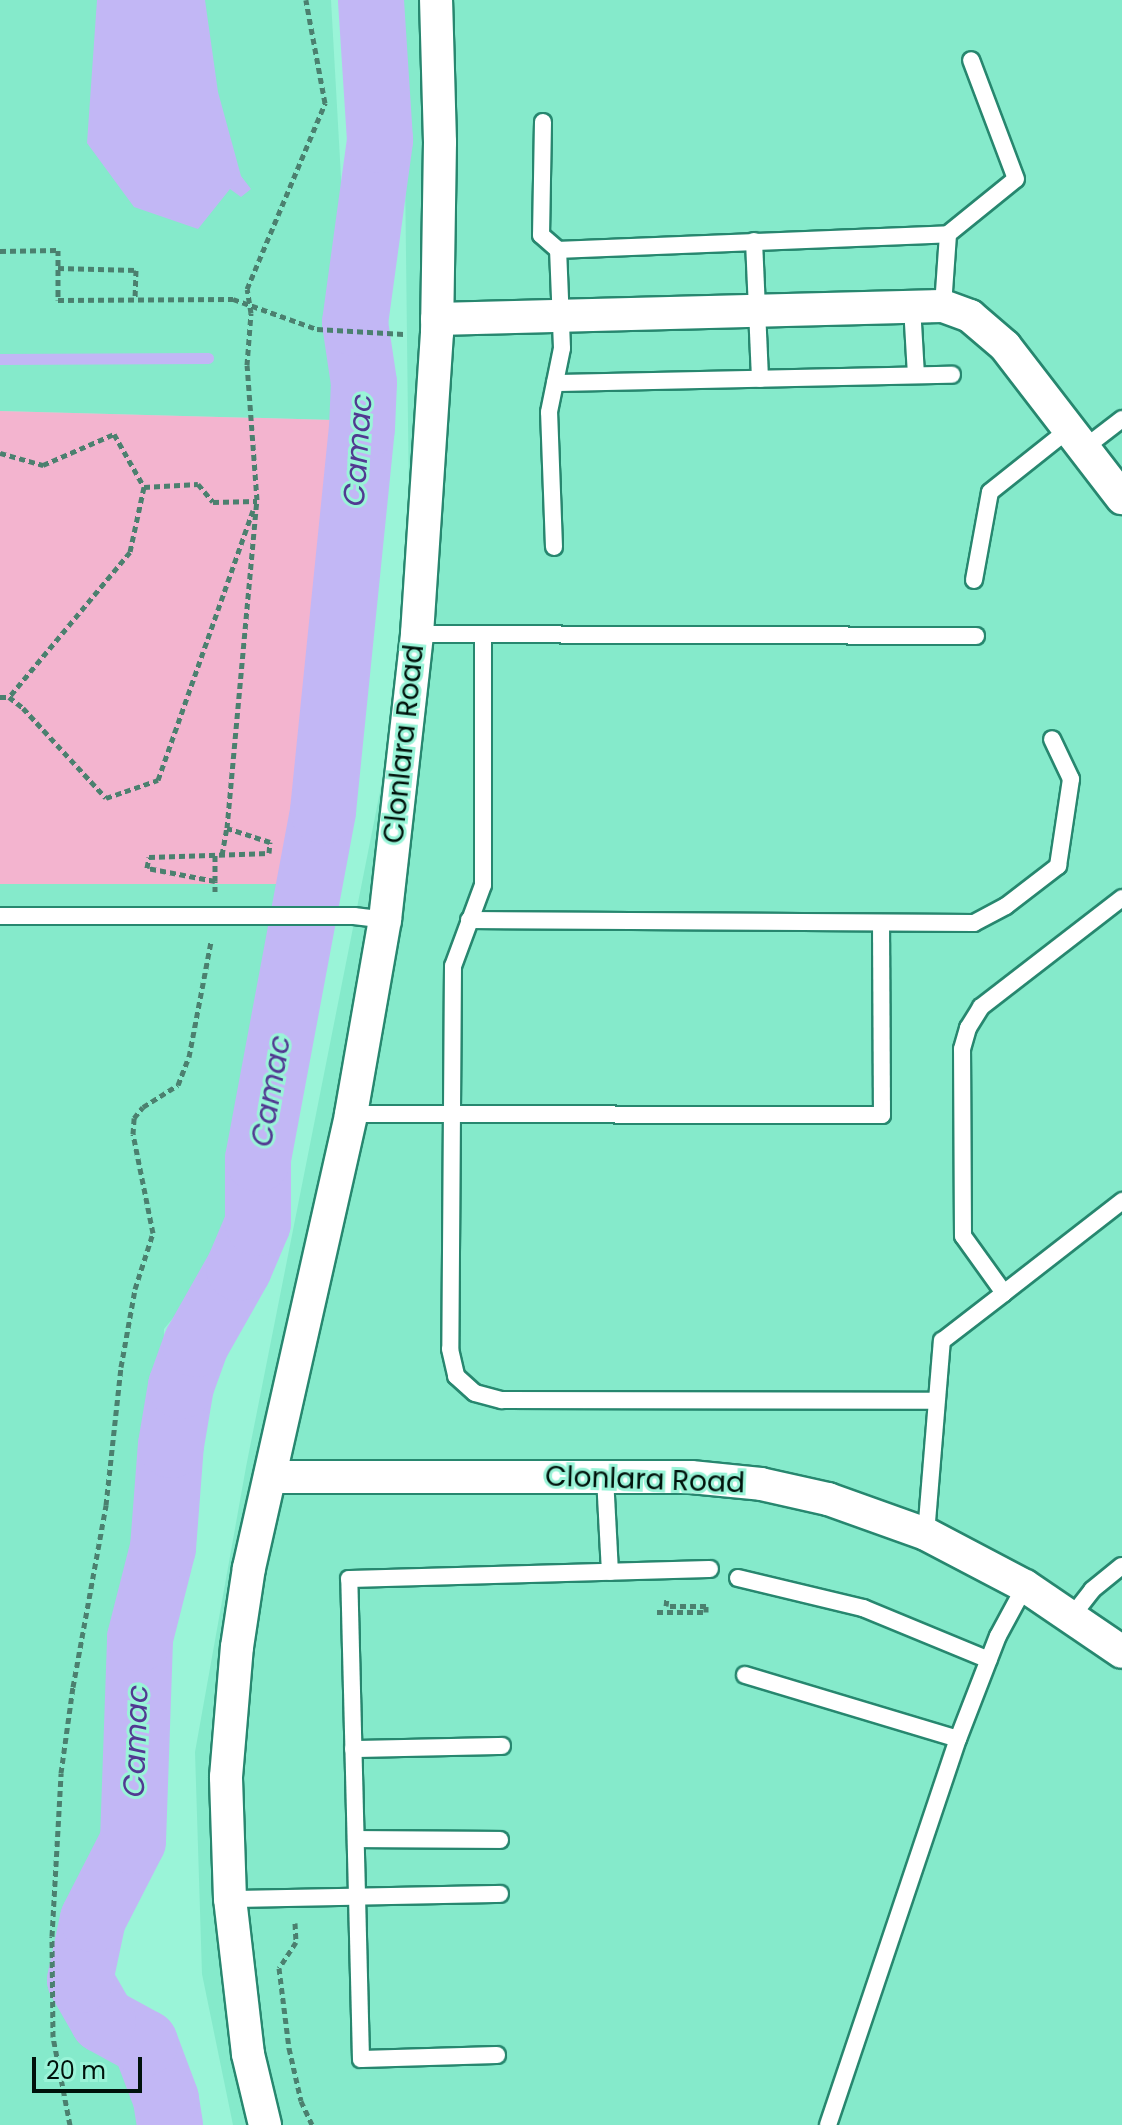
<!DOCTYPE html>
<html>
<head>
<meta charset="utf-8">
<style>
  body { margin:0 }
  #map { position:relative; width:1122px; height:2125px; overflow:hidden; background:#9af4d8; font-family:Poppins,sans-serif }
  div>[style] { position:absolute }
  .built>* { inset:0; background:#85eacb }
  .green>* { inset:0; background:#f3b4cf }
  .water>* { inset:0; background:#c2b7f5 }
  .stream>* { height:11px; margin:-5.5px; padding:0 5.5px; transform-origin:5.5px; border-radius:5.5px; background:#c2b7f5 }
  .river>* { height:66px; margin:-33px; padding:0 33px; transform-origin:33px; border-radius:33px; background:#c2b7f5 }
  .path>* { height:5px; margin-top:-2.5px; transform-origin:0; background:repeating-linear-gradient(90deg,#4b806f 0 6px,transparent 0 10px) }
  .roads { filter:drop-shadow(2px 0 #27876f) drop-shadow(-2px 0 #27876f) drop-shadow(0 2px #27876f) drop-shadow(0 -2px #27876f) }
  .service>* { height:16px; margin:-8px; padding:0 8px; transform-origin:8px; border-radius:8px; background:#fff }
  .minor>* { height:32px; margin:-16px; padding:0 16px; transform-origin:16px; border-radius:16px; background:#fff }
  span { translate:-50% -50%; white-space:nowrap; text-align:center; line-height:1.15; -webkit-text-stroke:6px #9af4d8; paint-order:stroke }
  .street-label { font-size:28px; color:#00120b }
  .water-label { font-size:30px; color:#513991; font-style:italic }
  .scale { position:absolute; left:32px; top:2057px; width:110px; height:36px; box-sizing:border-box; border:4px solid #00120b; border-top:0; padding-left:10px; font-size:24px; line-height:28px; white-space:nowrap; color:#00120b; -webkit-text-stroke:6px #9af4d8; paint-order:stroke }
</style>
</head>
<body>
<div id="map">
  <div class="built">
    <i style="clip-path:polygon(0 0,331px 0,343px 213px,333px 420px,0 411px)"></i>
    <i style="clip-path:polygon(403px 0,1122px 0,1122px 2125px,233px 2125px,202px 1974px,195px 1752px,246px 1467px,398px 701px,409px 507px)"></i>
    <i style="clip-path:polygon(0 884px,291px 884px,284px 937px,256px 1031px,231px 1258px,202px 1283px,164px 1329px,163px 1376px,119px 1756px,127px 1836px,93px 1937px,94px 1985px,149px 2102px,152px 2125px,0 2125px)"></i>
  </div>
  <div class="green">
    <i style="clip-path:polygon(0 411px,333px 420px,377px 434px,325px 880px,291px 884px,0 884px)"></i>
  </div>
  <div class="water">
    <i style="clip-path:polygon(97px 0,205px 0,218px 92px,241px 176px,251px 189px,241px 197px,230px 189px,198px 229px,134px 207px,87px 143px)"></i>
  </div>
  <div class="stream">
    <i style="left:0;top:359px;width:208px;rotate:-0.3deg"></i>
  </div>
  <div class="river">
    <i style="left:170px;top:2125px;width:26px;rotate:-99deg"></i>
    <i style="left:166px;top:2099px;width:60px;rotate:-110.6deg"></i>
    <i style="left:145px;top:2043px;width:48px;rotate:-151.3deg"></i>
    <i style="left:103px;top:2020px;width:46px;rotate:-119.9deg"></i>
    <i style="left:80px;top:1980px;width:62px;rotate:-78deg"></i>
    <i style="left:93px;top:1919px;width:88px;rotate:-62.9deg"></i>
    <i style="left:133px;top:1841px;width:203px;rotate:-88deg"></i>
    <i style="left:140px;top:1638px;width:93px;rotate:-75.7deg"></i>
    <i style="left:163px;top:1548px;width:103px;rotate:-85.6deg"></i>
    <i style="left:171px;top:1445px;width:60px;rotate:-80.4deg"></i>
    <i style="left:181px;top:1386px;width:45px;rotate:-70.3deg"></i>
    <i style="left:196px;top:1344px;width:87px;rotate:-60.5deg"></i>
    <i style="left:239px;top:1268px;width:49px;rotate:-67.1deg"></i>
    <i style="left:258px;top:1223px;width:64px;rotate:-90deg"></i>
    <i style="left:258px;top:1159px;width:354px;rotate:-79.4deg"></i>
    <i style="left:323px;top:811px;width:385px;rotate:-84.2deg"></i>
    <i style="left:362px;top:428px;width:45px;rotate:-87.5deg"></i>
    <i style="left:364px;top:383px;width:61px;rotate:-98.5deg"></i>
    <i style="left:355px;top:323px;width:185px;rotate:-82.2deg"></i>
    <i style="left:380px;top:140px;width:140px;rotate:-93.7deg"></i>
  </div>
  <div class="path">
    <i style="left:0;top:251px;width:58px;rotate:-1deg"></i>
    <i style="left:58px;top:250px;width:50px;rotate:90deg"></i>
    <i style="left:58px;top:300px;width:175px;rotate:-0.3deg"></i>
    <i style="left:233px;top:299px;width:89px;rotate:19.7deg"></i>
    <i style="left:317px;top:329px;width:87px;rotate:3.3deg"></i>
    <i style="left:58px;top:268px;width:78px;rotate:1.5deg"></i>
    <i style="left:136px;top:270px;width:29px;rotate:92deg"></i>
    <i style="left:0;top:453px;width:45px;rotate:15.6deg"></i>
    <i style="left:43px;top:465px;width:77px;rotate:-23.6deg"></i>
    <i style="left:114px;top:434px;width:61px;rotate:60.5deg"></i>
    <i style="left:144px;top:487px;width:66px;rotate:102.2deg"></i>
    <i style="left:130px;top:552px;width:189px;rotate:129.8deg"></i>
    <i style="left:144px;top:487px;width:54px;rotate:-3.2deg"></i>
    <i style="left:198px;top:484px;width:23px;rotate:50deg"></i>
    <i style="left:213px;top:502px;width:44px;rotate:-1.3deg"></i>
    <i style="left:0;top:697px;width:9px"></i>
    <i style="left:9px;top:697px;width:18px;rotate:38deg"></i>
    <i style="left:23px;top:708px;width:122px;rotate:47.3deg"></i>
    <i style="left:106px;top:798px;width:55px;rotate:-19.1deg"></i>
    <i style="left:158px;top:780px;width:286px;rotate:-70.6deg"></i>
    <i style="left:215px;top:855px;width:26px;rotate:90deg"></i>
    <i style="left:222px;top:855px;width:27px;rotate:-80deg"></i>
    <i style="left:215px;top:892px;width:11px;rotate:-90deg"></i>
    <i style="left:215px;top:881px;width:69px;rotate:-169.2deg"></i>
    <i style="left:147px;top:868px;width:11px;rotate:-80deg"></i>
    <i style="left:149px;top:857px;width:120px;rotate:-1.9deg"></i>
    <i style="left:269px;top:853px;width:11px;rotate:-85deg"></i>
    <i style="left:270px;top:842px;width:45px;rotate:-162deg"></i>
    <i style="left:227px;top:828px;width:329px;rotate:-84.8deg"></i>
    <i style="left:257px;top:500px;width:135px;rotate:-94.2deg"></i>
    <i style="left:247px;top:365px;width:52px;rotate:-85.6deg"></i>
    <i style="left:251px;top:313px;width:24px;rotate:-99deg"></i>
    <i style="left:247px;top:289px;width:202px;rotate:-67.2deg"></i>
    <i style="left:325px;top:103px;width:105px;rotate:-100.5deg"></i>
    <i style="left:657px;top:1612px;width:49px"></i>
    <i style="left:706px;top:1612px;width:6px;rotate:-90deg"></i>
    <i style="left:706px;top:1606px;width:40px;rotate:180deg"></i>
    <i style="left:666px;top:1606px;width:8px;rotate:-83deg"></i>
    <i style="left:295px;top:1923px;width:19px;rotate:87deg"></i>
    <i style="left:296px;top:1942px;width:31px;rotate:123deg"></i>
    <i style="left:279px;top:1968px;width:81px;rotate:82.9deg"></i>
    <i style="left:289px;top:2048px;width:54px;rotate:77.2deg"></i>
    <i style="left:301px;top:2101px;width:26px;rotate:65deg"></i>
    <i style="left:70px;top:2125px;width:90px;rotate:-100.9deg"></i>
    <i style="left:53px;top:2037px;width:101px;rotate:-90.6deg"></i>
    <i style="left:52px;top:1936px;width:163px;rotate:-86.8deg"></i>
    <i style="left:61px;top:1773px;width:87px;rotate:-82.1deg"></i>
    <i style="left:73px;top:1687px;width:185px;rotate:-79.7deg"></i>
    <i style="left:106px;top:1505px;width:139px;rotate:-83.8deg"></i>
    <i style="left:121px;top:1367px;width:79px;rotate:-79.8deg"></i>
    <i style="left:135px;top:1289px;width:59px;rotate:-72.2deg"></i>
    <i style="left:153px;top:1233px;width:101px;rotate:-101.4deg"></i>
    <i style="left:133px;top:1134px;width:16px;rotate:-86deg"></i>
    <i style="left:134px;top:1118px;width:14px;rotate:-51deg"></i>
    <i style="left:143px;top:1107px;width:41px;rotate:-32.2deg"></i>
    <i style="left:178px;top:1085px;width:30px;rotate:-69deg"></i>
    <i style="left:189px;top:1057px;width:117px;rotate:-79.2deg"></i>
  </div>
  <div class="roads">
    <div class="service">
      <i style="left:543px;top:122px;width:113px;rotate:91deg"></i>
      <i style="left:541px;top:235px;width:23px;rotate:41deg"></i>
      <i style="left:558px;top:250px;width:390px;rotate:-2.3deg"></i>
      <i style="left:948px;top:234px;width:87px;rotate:-39deg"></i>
      <i style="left:1016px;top:179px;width:127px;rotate:-110.7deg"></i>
      <i style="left:754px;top:241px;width:138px;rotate:87.5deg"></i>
      <i style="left:912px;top:306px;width:69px;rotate:86.7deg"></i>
      <i style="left:943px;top:306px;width:72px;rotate:-86deg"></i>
      <i style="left:555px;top:383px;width:397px;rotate:-1.2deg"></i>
      <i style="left:1083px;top:449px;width:49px;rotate:-37.6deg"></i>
      <i style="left:554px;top:547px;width:135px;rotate:-92.1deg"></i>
      <i style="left:549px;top:412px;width:65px;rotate:-78.5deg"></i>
      <i style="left:562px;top:348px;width:98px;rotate:-92.3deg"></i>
      <i style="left:974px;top:580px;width:89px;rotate:-79.7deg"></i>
      <i style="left:990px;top:492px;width:100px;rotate:-38.5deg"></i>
      <i style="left:417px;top:634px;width:559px;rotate:0.2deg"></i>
      <i style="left:483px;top:634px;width:251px;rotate:90deg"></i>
      <i style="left:483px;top:885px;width:86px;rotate:110.3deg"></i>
      <i style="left:453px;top:966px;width:383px;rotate:90.4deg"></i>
      <i style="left:450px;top:1349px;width:28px;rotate:77deg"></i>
      <i style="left:456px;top:1376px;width:25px;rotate:42deg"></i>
      <i style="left:475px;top:1393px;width:28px;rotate:15deg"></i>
      <i style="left:502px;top:1400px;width:433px;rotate:0.1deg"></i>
      <i style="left:0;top:916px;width:354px"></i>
      <i style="left:354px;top:916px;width:31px;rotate:7deg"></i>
      <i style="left:469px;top:920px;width:505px;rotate:0.34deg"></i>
      <i style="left:974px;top:923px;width:36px;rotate:-28deg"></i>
      <i style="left:1006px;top:906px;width:66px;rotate:-37.6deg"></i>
      <i style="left:1058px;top:866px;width:88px;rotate:-81.5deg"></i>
      <i style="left:1071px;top:779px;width:44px;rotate:-115.4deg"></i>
      <i style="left:351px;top:1114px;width:531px;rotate:0.11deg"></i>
      <i style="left:882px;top:1115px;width:192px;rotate:-90.3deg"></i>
      <i style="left:1004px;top:1293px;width:150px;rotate:-37.9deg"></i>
      <i style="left:605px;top:1477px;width:95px;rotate:87deg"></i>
      <i style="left:926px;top:1534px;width:194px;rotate:-85.3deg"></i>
      <i style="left:942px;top:1341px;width:78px;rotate:-37.7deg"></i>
      <i style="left:1004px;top:1293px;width:70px;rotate:-125.7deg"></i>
      <i style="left:963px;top:1236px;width:187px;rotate:-90.3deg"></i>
      <i style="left:962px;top:1049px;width:22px;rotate:-74deg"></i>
      <i style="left:968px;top:1028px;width:25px;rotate:-58deg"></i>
      <i style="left:981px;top:1007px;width:178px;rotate:-37.7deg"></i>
      <i style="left:738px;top:1578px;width:129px;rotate:13.5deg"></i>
      <i style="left:863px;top:1608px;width:136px;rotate:22.4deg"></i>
      <i style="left:1072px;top:1616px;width:33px;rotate:-52deg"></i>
      <i style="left:1092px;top:1590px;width:38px;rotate:-39deg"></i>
      <i style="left:745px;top:1675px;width:222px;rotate:16.7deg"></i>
      <i style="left:353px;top:1749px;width:149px;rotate:-1.2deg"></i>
      <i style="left:356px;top:1839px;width:144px;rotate:0.4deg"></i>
      <i style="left:230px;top:1899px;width:270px;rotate:-1.1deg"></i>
      <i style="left:497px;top:2055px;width:136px;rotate:178.3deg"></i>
      <i style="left:361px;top:2059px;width:480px;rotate:-91.4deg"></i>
      <i style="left:349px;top:1579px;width:361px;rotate:-1.6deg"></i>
      <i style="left:828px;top:2125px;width:407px;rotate:-71.4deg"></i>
      <i style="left:958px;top:1739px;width:110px;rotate:-68.8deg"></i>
      <i style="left:998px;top:1636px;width:57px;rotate:-61.6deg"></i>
    </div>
    <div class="minor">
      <i style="left:437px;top:319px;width:506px;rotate:-1.47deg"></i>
      <i style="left:943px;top:306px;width:29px;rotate:20deg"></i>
      <i style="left:970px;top:316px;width:46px;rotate:40.6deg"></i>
      <i style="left:1005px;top:346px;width:192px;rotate:52.4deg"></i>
      <i style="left:270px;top:1477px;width:421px"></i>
      <i style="left:691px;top:1477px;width:70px;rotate:5.7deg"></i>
      <i style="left:761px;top:1484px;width:69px;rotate:12.6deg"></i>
      <i style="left:828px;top:1499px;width:104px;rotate:19.7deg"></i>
      <i style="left:926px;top:1534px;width:112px;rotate:27.7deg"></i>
      <i style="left:1025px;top:1586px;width:117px;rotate:34.2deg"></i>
      <i style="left:265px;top:2125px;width:73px;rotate:-103.5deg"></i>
      <i style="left:248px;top:2054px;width:156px;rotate:-96.6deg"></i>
      <i style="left:230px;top:1899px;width:122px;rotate:-91.9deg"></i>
      <i style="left:226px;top:1777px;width:130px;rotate:-85.2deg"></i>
      <i style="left:237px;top:1647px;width:80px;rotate:-81.4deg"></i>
      <i style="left:249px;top:1568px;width:465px;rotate:-77.3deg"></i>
      <i style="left:351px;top:1114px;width:197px;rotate:-80.1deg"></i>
      <i style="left:385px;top:920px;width:288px;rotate:-83.6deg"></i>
      <i style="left:417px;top:634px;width:302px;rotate:-86.2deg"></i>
      <i style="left:437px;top:333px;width:191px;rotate:-89.1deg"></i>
      <i style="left:440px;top:142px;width:142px;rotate:-91.6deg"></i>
    </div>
  </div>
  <div class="street-label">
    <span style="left:404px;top:744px;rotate:-84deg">Clonlara Road</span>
    <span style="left:645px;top:1480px;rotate:2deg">Clonlara Road</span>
  </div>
  <div class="water-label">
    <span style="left:358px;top:450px;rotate:-86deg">Camac</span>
    <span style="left:271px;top:1091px;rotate:-80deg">Camac</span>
    <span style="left:136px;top:1741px;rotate:-88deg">Camac</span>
  </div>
  <div class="scale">20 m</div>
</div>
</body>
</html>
